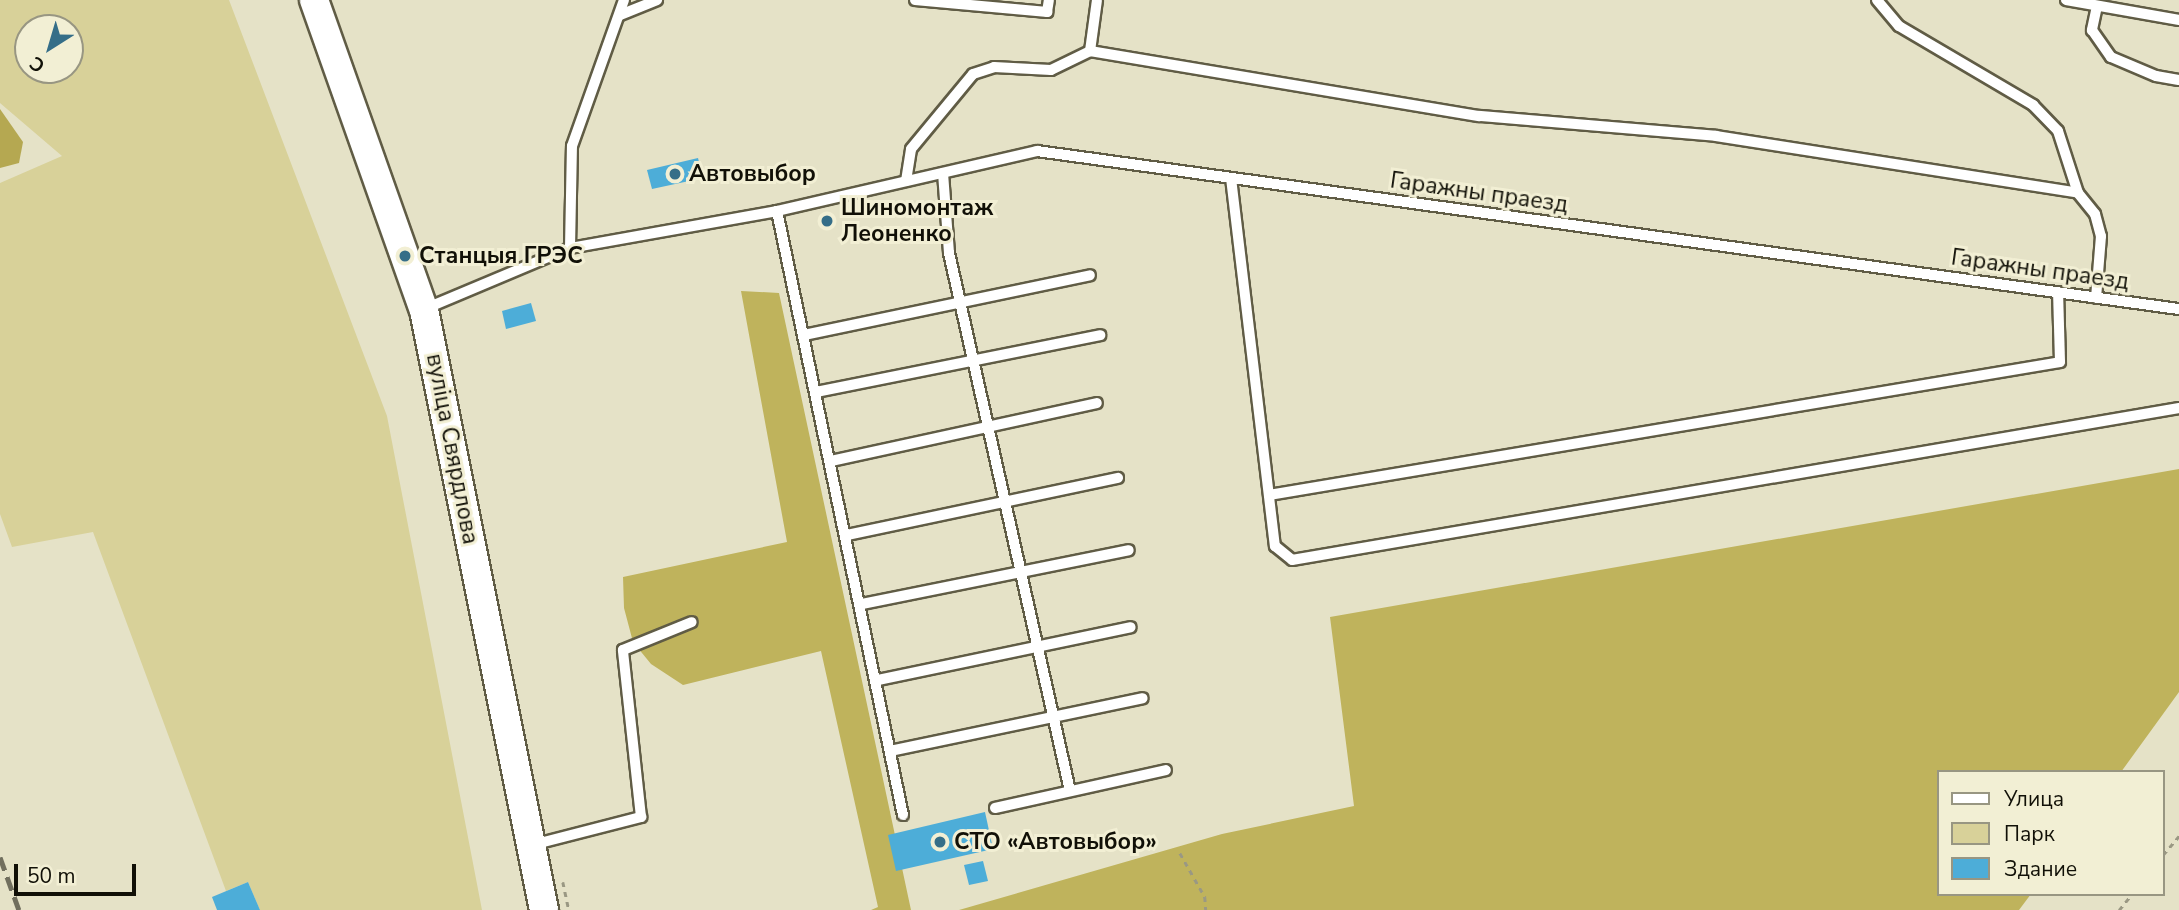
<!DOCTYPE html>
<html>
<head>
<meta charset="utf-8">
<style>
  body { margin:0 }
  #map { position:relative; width:2179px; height:910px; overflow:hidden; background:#e5e2c7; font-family:"Nunito Sans",sans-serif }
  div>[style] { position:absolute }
  .green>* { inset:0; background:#d8d199 }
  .forest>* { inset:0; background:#bfb35c }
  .water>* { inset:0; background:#b5a851 }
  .building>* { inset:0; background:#4dadd8 }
  .path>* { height:2.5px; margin-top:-1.25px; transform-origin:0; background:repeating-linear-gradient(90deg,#9a9883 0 5px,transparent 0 10px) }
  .roads { filter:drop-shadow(2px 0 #605c45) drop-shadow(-2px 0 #605c45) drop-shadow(0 2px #605c45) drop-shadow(0 -2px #605c45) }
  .service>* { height:10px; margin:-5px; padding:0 5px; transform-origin:5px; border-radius:5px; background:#fff }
  .secondary>* { height:28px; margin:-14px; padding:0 14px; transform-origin:14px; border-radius:14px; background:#fff }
  .rail>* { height:5px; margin-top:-2.5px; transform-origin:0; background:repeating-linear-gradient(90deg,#716f5e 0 14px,transparent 0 21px) }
  .dots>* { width:19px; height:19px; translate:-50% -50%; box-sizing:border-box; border:4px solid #f2efd4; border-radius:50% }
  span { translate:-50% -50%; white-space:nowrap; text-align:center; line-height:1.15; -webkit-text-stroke:6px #f2efd4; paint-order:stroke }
  .poi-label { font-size:23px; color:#111007; font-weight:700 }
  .left { translate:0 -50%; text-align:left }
  .street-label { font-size:23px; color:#111007 }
  .legend { position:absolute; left:1937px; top:770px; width:228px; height:126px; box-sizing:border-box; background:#f2efd4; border:2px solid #989682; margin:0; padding:9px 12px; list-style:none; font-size:21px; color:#111007 }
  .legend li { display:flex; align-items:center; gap:14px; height:35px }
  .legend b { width:35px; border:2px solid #989682 }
  .north { position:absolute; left:14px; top:14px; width:70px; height:70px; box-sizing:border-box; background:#f2efd4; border:2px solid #989682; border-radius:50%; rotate:217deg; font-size:19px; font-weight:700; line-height:28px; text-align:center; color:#111007 }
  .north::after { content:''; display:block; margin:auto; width:24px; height:32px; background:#356e88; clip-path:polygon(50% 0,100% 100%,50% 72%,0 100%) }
  .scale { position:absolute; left:14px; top:864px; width:122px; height:32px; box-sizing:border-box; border:4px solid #111007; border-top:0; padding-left:9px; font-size:21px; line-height:24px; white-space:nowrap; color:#111007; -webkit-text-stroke:5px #f2efd4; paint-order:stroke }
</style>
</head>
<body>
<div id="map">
  <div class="green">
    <i style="clip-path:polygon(evenodd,0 0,229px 0,387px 416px,482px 910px,260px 910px,248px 882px,226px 891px,93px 532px,12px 547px,0 514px,0 183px,62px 156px,0 103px,0 0,28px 28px,70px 28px,70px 70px,28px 70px,28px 28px)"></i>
  </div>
  <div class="forest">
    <i style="clip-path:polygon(741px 291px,779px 293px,911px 910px,871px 910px,878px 907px,821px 651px,683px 685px,651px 664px,633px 642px,624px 608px,623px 577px,787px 542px)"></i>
    <i style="clip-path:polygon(2179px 469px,2179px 692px,2121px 772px,1939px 772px,1939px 894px,2031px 894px,2019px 910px,959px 910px,1222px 834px,1354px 806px,1330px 617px)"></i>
  </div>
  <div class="water">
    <i style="clip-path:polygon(0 109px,23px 142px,19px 163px,0 168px)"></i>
  </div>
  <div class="building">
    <i style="clip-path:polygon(698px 158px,703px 178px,652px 189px,647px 170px)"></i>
    <i style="clip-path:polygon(531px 303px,536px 321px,506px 329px,502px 311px)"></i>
    <i style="clip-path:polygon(985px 812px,993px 849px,896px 871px,888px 835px)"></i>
    <i style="clip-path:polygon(983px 861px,988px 881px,969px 885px,964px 865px)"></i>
    <i style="clip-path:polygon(248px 882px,260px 910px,217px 910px,212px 897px)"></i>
  </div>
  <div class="path">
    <i style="left:1180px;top:853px;width:51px;rotate:60.4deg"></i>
    <i style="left:1205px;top:897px;width:13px;rotate:86deg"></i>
    <i style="left:2163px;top:855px;width:25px;rotate:-50deg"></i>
    <i style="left:563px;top:882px;width:29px;rotate:78deg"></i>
    <i style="left:2119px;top:910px;width:21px;rotate:-51deg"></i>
  </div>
  <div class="roads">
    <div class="service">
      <i style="left:915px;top:0;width:133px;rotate:5.2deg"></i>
      <i style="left:1047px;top:12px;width:12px;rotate:-81deg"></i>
      <i style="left:1877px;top:0;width:34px;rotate:50deg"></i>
      <i style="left:1899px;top:26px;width:156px;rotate:30.5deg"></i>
      <i style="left:2033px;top:105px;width:36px;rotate:46deg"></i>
      <i style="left:2058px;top:131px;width:65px;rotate:72.1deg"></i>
      <i style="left:2078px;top:193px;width:27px;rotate:51deg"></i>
      <i style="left:2095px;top:214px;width:23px;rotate:75deg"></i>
      <i style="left:2101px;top:236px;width:62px;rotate:94.6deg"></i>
      <i style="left:2066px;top:0;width:115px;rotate:10deg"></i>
      <i style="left:2097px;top:6px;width:25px;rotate:102deg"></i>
      <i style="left:2092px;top:30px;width:33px;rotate:55deg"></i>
      <i style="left:2111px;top:57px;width:49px;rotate:22.9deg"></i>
      <i style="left:2156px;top:76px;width:23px;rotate:10deg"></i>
      <i style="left:620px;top:15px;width:40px;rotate:-22deg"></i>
      <i style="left:1090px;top:51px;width:51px;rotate:-82.2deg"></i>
      <i style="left:943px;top:173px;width:80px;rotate:85.7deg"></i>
      <i style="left:949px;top:253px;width:551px;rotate:77.32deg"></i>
      <i style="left:1231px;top:178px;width:371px;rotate:83.2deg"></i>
      <i style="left:1275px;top:546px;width:22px;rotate:39deg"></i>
      <i style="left:1292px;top:560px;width:900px;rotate:-9.72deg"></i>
      <i style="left:906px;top:181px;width:32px;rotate:-81deg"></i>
      <i style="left:911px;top:149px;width:97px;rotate:-50.4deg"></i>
      <i style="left:973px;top:74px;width:22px;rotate:-18deg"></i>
      <i style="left:994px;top:67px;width:57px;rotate:3deg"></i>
      <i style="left:1051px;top:70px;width:43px;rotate:-26deg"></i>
      <i style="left:1090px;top:51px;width:395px;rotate:9.5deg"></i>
      <i style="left:1480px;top:116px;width:237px;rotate:4.8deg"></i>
      <i style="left:1716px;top:136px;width:366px;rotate:8.9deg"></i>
      <i style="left:777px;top:211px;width:617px;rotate:78.22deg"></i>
      <i style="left:570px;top:248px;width:102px;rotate:-88.9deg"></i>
      <i style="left:572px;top:146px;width:155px;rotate:-70.4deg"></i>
      <i style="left:427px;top:308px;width:155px;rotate:-22.8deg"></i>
      <i style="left:570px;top:248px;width:210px;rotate:-10.1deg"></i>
      <i style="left:777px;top:211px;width:267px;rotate:-13deg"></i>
      <i style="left:1037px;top:151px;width:1153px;rotate:7.88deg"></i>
      <i style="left:804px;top:335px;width:292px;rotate:-11.8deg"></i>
      <i style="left:816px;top:392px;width:290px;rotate:-11.3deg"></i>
      <i style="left:831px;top:461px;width:272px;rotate:-12.3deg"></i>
      <i style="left:1269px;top:495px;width:802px;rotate:-9.54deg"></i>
      <i style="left:2060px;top:362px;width:70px;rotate:-91.6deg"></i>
      <i style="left:847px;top:535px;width:277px;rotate:-11.9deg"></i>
      <i style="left:862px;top:604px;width:272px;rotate:-11.4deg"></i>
      <i style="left:878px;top:680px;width:258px;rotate:-11.8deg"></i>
      <i style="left:890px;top:751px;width:258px;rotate:-11.8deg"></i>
      <i style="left:995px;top:808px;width:175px;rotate:-12.5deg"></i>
      <i style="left:532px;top:845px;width:113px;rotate:-14.4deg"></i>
      <i style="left:641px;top:817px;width:168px;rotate:-96.2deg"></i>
      <i style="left:623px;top:650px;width:74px;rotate:-22.1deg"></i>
    </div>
    <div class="secondary">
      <i style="left:314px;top:0;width:329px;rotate:70.5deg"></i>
      <i style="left:424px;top:310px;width:612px;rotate:78.69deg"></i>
    </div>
  </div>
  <div class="rail">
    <i style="left:0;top:857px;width:56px;rotate:70.3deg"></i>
  </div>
  <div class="dots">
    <i style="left:675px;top:174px;background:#356e88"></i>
    <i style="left:827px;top:221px;background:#356e88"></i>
    <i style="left:405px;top:256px;background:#356e88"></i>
    <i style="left:940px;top:842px;background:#356e88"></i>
  </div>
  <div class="poi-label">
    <span class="left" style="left:689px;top:174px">Автовыбор</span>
    <span class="left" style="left:841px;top:221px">Шиномонтаж<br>Леоненко</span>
    <span class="left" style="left:419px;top:256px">Станцыя ГРЭС</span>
    <span class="left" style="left:954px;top:842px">СТО «Автовыбор»</span>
  </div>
  <div class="street-label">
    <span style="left:1479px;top:193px;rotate:8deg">Гаражны праезд</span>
    <span style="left:2040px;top:270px;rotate:8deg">Гаражны праезд</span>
    <span style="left:452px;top:449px;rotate:79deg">вуліца Свярдлова</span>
  </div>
  <ul class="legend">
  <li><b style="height:9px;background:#fff"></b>Улица</li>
  <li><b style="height:19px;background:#d8d199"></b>Парк</li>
  <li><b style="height:19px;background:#4dadd8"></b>Здание</li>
  </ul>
  <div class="north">С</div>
  <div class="scale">50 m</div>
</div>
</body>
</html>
